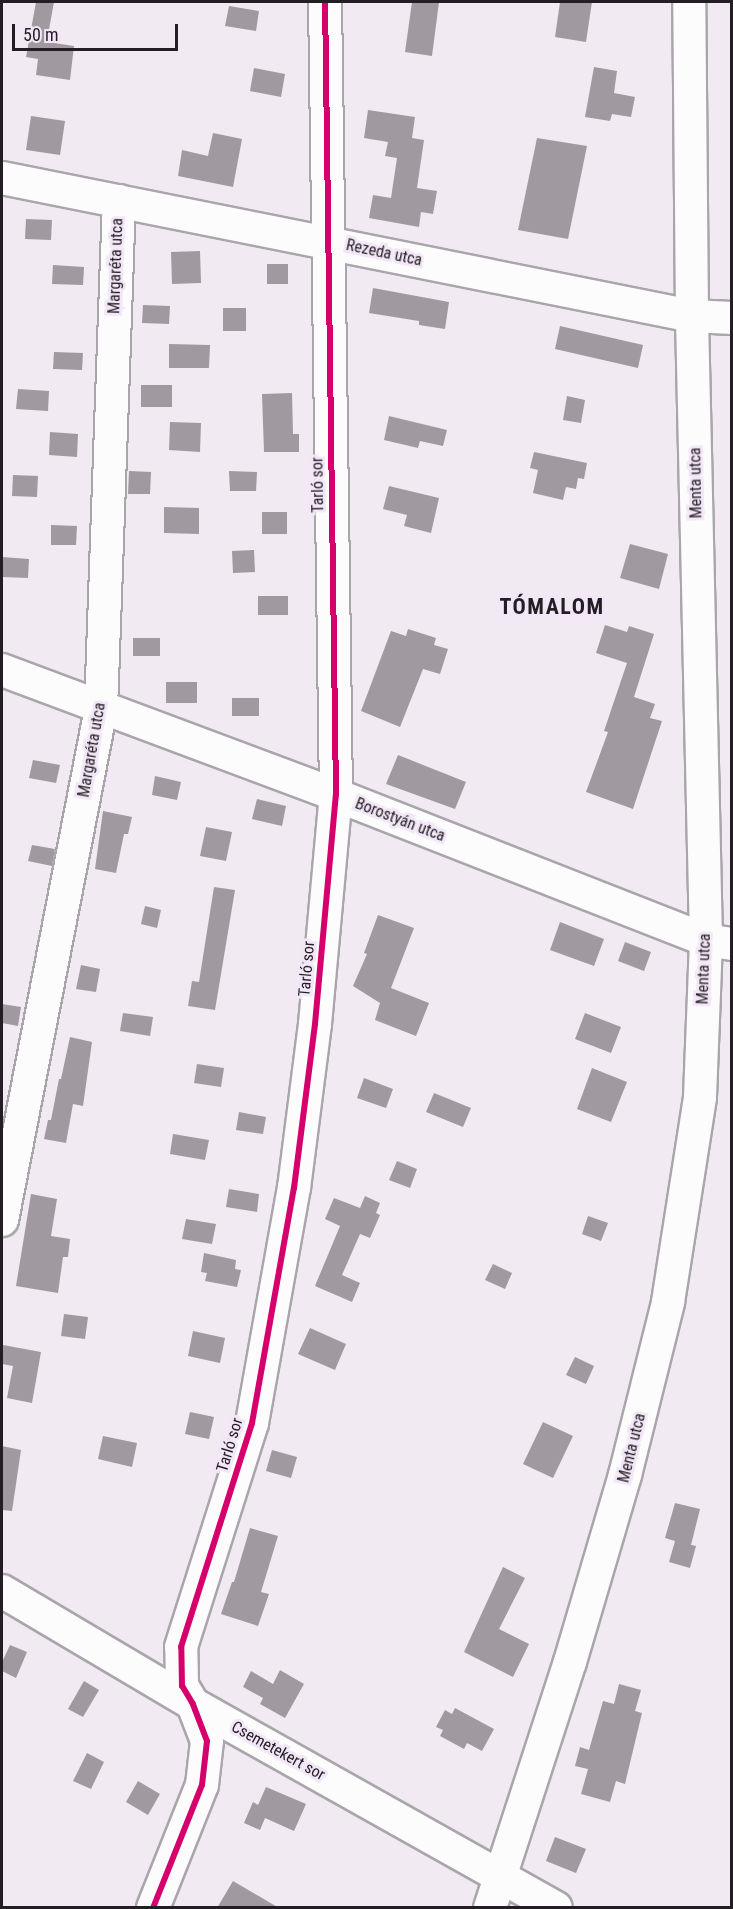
<!DOCTYPE html>
<html>
<head>
<meta charset="utf-8">
<style>
  body { margin:0 }
  #map { position:relative; width:733px; height:1909px; overflow:hidden; background:#f1eaf2; font-family:"Roboto Condensed",sans-serif }
  div>[style] { position:absolute }
  .building>* { inset:0; background:#a199a0 }
  .roads { filter:drop-shadow(2px 0 #aaa5ab) drop-shadow(-2px 0 #aaa5ab) drop-shadow(0 2px #aaa5ab) drop-shadow(0 -2px #aaa5ab) }
  .minor>* { height:32px; margin:-16px; padding:0 16px; transform-origin:16px; border-radius:16px; background:#fdfcfd }
  .cycleway>* { height:6px; margin:-3px; padding:0 3px; transform-origin:3px; border-radius:3px; background:#d6006c }
  span { translate:-50% -50%; white-space:nowrap; text-align:center; line-height:1.15; -webkit-text-stroke:6px #f2e7f6; paint-order:stroke }
  .street-label { font-size:16px; color:#221e24 }
  .district-label { font-size:22px; color:#221e24; font-weight:700; letter-spacing:1.5px }
  .frame { position:absolute; inset:0; border:3px solid #221e24; pointer-events:none }
  .scale { position:absolute; left:12px; top:24px; width:166px; height:27px; box-sizing:border-box; border:3px solid #221e24; border-top:0; padding-left:8px; font-size:18px; line-height:21px; white-space:nowrap; color:#221e24; -webkit-text-stroke:4px #f2e7f6; paint-order:stroke }
</style>
</head>
<body>
<div id="map">
  <div class="building">
    <i style="clip-path:polygon(36px 2px,54px 2px,48px 35px,54px 36px,54px 43px,74px 46px,70px 80px,36px 75px,38px 59px,26px 57px)"></i>
    <i style="clip-path:polygon(412px 2px,439px 2px,432px 56px,405px 52px)"></i>
    <i style="clip-path:polygon(560px 2px,592px 2px,586px 42px,555px 37px)"></i>
    <i style="clip-path:polygon(229px 6px,259px 11px,256px 31px,225px 26px)"></i>
    <i style="clip-path:polygon(594px 67px,617px 71px,614px 93px,635px 97px,631px 117px,612px 114px,610px 121px,585px 117px)"></i>
    <i style="clip-path:polygon(254px 68px,285px 74px,281px 97px,250px 91px)"></i>
    <i style="clip-path:polygon(368px 110px,415px 117px,412px 138px,424px 140px,417px 188px,437px 191px,433px 214px,421px 212px,419px 227px,369px 218px,373px 195px,391px 198px,397px 158px,385px 156px,388px 142px,364px 138px)"></i>
    <i style="clip-path:polygon(31px 116px,65px 121px,60px 155px,26px 150px)"></i>
    <i style="clip-path:polygon(213px 133px,242px 139px,233px 187px,178px 176px,182px 150px,208px 156px)"></i>
    <i style="clip-path:polygon(537px 138px,587px 146px,568px 239px,518px 230px)"></i>
    <i style="clip-path:polygon(26px 219px,52px 220px,51px 240px,25px 239px)"></i>
    <i style="clip-path:polygon(200px 251px,201px 283px,172px 284px,171px 252px)"></i>
    <i style="clip-path:polygon(267px 264px,288px 264px,288px 284px,267px 284px)"></i>
    <i style="clip-path:polygon(53px 265px,84px 267px,83px 285px,52px 284px)"></i>
    <i style="clip-path:polygon(373px 288px,449px 302px,445px 329px,419px 325px,419px 321px,369px 313px)"></i>
    <i style="clip-path:polygon(143px 305px,170px 306px,169px 324px,142px 323px)"></i>
    <i style="clip-path:polygon(223px 308px,246px 308px,246px 331px,223px 331px)"></i>
    <i style="clip-path:polygon(560px 326px,643px 345px,638px 368px,555px 349px)"></i>
    <i style="clip-path:polygon(169px 344px,210px 345px,209px 368px,169px 368px)"></i>
    <i style="clip-path:polygon(54px 352px,83px 353px,82px 370px,53px 369px)"></i>
    <i style="clip-path:polygon(141px 385px,172px 385px,172px 407px,141px 407px)"></i>
    <i style="clip-path:polygon(18px 389px,49px 391px,48px 411px,16px 409px)"></i>
    <i style="clip-path:polygon(292px 393px,293px 434px,299px 434px,299px 452px,264px 452px,262px 394px)"></i>
    <i style="clip-path:polygon(567px 396px,585px 400px,581px 423px,563px 420px)"></i>
    <i style="clip-path:polygon(389px 416px,447px 430px,443px 446px,420px 441px,418px 448px,384px 440px)"></i>
    <i style="clip-path:polygon(170px 422px,201px 423px,200px 452px,169px 450px)"></i>
    <i style="clip-path:polygon(50px 432px,78px 434px,77px 457px,49px 455px)"></i>
    <i style="clip-path:polygon(534px 452px,587px 463px,584px 479px,578px 478px,576px 489px,566px 487px,563px 500px,533px 493px,538px 470px,530px 468px)"></i>
    <i style="clip-path:polygon(129px 471px,151px 472px,150px 494px,128px 494px)"></i>
    <i style="clip-path:polygon(229px 471px,257px 472px,256px 491px,230px 491px)"></i>
    <i style="clip-path:polygon(13px 475px,38px 476px,37px 497px,12px 496px)"></i>
    <i style="clip-path:polygon(389px 486px,439px 498px,431px 533px,404px 526px,407px 515px,383px 509px)"></i>
    <i style="clip-path:polygon(164px 507px,199px 508px,199px 534px,164px 533px)"></i>
    <i style="clip-path:polygon(262px 512px,287px 512px,287px 534px,262px 534px)"></i>
    <i style="clip-path:polygon(51px 525px,77px 526px,76px 545px,51px 545px)"></i>
    <i style="clip-path:polygon(630px 544px,668px 554px,659px 589px,620px 578px)"></i>
    <i style="clip-path:polygon(254px 550px,255px 572px,233px 573px,232px 551px)"></i>
    <i style="clip-path:polygon(2px 557px,29px 559px,28px 578px,2px 577px)"></i>
    <i style="clip-path:polygon(258px 596px,288px 596px,288px 615px,258px 615px)"></i>
    <i style="clip-path:polygon(605px 625px,627px 632px,629px 626px,654px 634px,634px 697px,655px 704px,650px 718px,662px 721px,633px 809px,586px 792px,608px 732px,604px 731px,627px 663px,596px 653px)"></i>
    <i style="clip-path:polygon(408px 629px,436px 638px,434px 645px,448px 649px,440px 674px,423px 669px,400px 727px,361px 711px,391px 631px,406px 636px)"></i>
    <i style="clip-path:polygon(133px 638px,160px 638px,160px 656px,133px 656px)"></i>
    <i style="clip-path:polygon(166px 682px,197px 682px,197px 703px,166px 703px)"></i>
    <i style="clip-path:polygon(232px 698px,259px 698px,259px 716px,232px 716px)"></i>
    <i style="clip-path:polygon(398px 755px,466px 782px,455px 809px,386px 784px)"></i>
    <i style="clip-path:polygon(33px 760px,60px 765px,56px 783px,29px 778px)"></i>
    <i style="clip-path:polygon(155px 776px,181px 782px,177px 800px,152px 795px)"></i>
    <i style="clip-path:polygon(257px 799px,286px 806px,282px 826px,252px 819px)"></i>
    <i style="clip-path:polygon(103px 811px,132px 817px,128px 834px,124px 834px,116px 873px,95px 869px)"></i>
    <i style="clip-path:polygon(206px 827px,232px 832px,226px 861px,200px 856px)"></i>
    <i style="clip-path:polygon(32px 845px,55px 849px,52px 866px,28px 861px)"></i>
    <i style="clip-path:polygon(214px 887px,235px 890px,215px 1010px,188px 1006px,192px 981px,199px 982px)"></i>
    <i style="clip-path:polygon(145px 906px,161px 910px,157px 928px,141px 924px)"></i>
    <i style="clip-path:polygon(378px 915px,414px 928px,391px 988px,429px 1003px,416px 1036px,375px 1020px,380px 1003px,353px 986px,367px 954px,364px 953px)"></i>
    <i style="clip-path:polygon(560px 922px,604px 939px,594px 966px,550px 950px)"></i>
    <i style="clip-path:polygon(625px 942px,651px 952px,644px 971px,618px 961px)"></i>
    <i style="clip-path:polygon(81px 965px,100px 969px,96px 992px,76px 989px)"></i>
    <i style="clip-path:polygon(2px 1004px,21px 1007px,18px 1026px,2px 1023px)"></i>
    <i style="clip-path:polygon(123px 1013px,153px 1017px,150px 1036px,120px 1031px)"></i>
    <i style="clip-path:polygon(585px 1013px,621px 1027px,611px 1053px,575px 1039px)"></i>
    <i style="clip-path:polygon(70px 1037px,92px 1042px,83px 1106px,73px 1104px,66px 1143px,44px 1139px,48px 1120px,51px 1120px,59px 1079px,61px 1079px)"></i>
    <i style="clip-path:polygon(197px 1064px,224px 1068px,221px 1087px,194px 1083px)"></i>
    <i style="clip-path:polygon(592px 1068px,627px 1082px,611px 1122px,577px 1109px)"></i>
    <i style="clip-path:polygon(364px 1078px,393px 1089px,386px 1108px,357px 1098px)"></i>
    <i style="clip-path:polygon(434px 1093px,471px 1108px,463px 1127px,426px 1112px)"></i>
    <i style="clip-path:polygon(239px 1112px,266px 1117px,263px 1134px,236px 1130px)"></i>
    <i style="clip-path:polygon(173px 1134px,209px 1140px,205px 1160px,170px 1154px)"></i>
    <i style="clip-path:polygon(397px 1161px,417px 1169px,410px 1188px,389px 1180px)"></i>
    <i style="clip-path:polygon(229px 1189px,259px 1194px,257px 1212px,226px 1207px)"></i>
    <i style="clip-path:polygon(31px 1194px,57px 1199px,51px 1236px,70px 1239px,68px 1257px,63px 1257px,58px 1293px,16px 1286px)"></i>
    <i style="clip-path:polygon(365px 1196px,380px 1203px,376px 1213px,380px 1215px,370px 1238px,360px 1234px,342px 1275px,360px 1283px,352px 1302px,315px 1286px,340px 1226px,325px 1219px,334px 1198px,360px 1208px)"></i>
    <i style="clip-path:polygon(588px 1216px,608px 1223px,601px 1241px,582px 1234px)"></i>
    <i style="clip-path:polygon(186px 1219px,216px 1224px,212px 1244px,182px 1239px)"></i>
    <i style="clip-path:polygon(204px 1253px,236px 1260px,235px 1269px,241px 1270px,237px 1287px,205px 1281px,207px 1273px,201px 1272px)"></i>
    <i style="clip-path:polygon(493px 1264px,512px 1273px,505px 1289px,485px 1280px)"></i>
    <i style="clip-path:polygon(64px 1314px,88px 1317px,85px 1339px,61px 1336px)"></i>
    <i style="clip-path:polygon(310px 1328px,346px 1344px,335px 1370px,298px 1354px)"></i>
    <i style="clip-path:polygon(193px 1331px,225px 1338px,220px 1363px,188px 1356px)"></i>
    <i style="clip-path:polygon(3px 1345px,41px 1352px,32px 1403px,7px 1398px,13px 1366px,2px 1364px)"></i>
    <i style="clip-path:polygon(575px 1357px,594px 1366px,586px 1384px,566px 1375px)"></i>
    <i style="clip-path:polygon(190px 1412px,214px 1417px,209px 1439px,185px 1434px)"></i>
    <i style="clip-path:polygon(543px 1422px,573px 1436px,553px 1478px,523px 1464px)"></i>
    <i style="clip-path:polygon(103px 1436px,137px 1443px,132px 1467px,98px 1459px)"></i>
    <i style="clip-path:polygon(2px 1446px,21px 1450px,12px 1511px,2px 1510px)"></i>
    <i style="clip-path:polygon(272px 1450px,297px 1457px,291px 1478px,266px 1471px)"></i>
    <i style="clip-path:polygon(675px 1503px,700px 1509px,691px 1545px,687px 1544px,696px 1546px,690px 1568px,669px 1562px,675px 1541px,665px 1538px)"></i>
    <i style="clip-path:polygon(250px 1528px,278px 1536px,261px 1592px,269px 1594px,258px 1626px,221px 1614px,232px 1582px,234px 1582px)"></i>
    <i style="clip-path:polygon(503px 1567px,525px 1578px,499px 1629px,529px 1644px,513px 1677px,464px 1652px)"></i>
    <i style="clip-path:polygon(10px 1645px,27px 1652px,16px 1678px,2px 1671px,2px 1662px)"></i>
    <i style="clip-path:polygon(280px 1670px,304px 1684px,285px 1718px,260px 1704px,263px 1698px,243px 1687px,251px 1671px,273px 1684px)"></i>
    <i style="clip-path:polygon(84px 1681px,99px 1690px,83px 1717px,68px 1709px)"></i>
    <i style="clip-path:polygon(619px 1684px,641px 1690px,635px 1711px,642px 1713px,625px 1784px,616px 1781px,610px 1802px,581px 1794px,588px 1769px,575px 1766px,580px 1747px,589px 1750px,603px 1701px,614px 1704px)"></i>
    <i style="clip-path:polygon(455px 1708px,494px 1729px,482px 1751px,467px 1743px,464px 1749px,440px 1736px,443px 1730px,436px 1727px,445px 1710px,452px 1714px)"></i>
    <i style="clip-path:polygon(87px 1753px,104px 1762px,91px 1789px,73px 1781px)"></i>
    <i style="clip-path:polygon(138px 1781px,160px 1794px,148px 1815px,126px 1802px)"></i>
    <i style="clip-path:polygon(266px 1787px,306px 1804px,294px 1831px,265px 1818px,260px 1830px,244px 1823px,253px 1802px,258px 1805px)"></i>
    <i style="clip-path:polygon(555px 1837px,586px 1849px,576px 1873px,546px 1861px)"></i>
    <i style="clip-path:polygon(233px 1881px,279px 1908px,217px 1908px)"></i>
  </div>
  <div class="roads">
    <div class="minor">
      <i style="left:2px;top:178px;width:704px;rotate:11.31deg"></i>
      <i style="left:692px;top:316px;width:40px;rotate:2.9deg"></i>
      <i style="left:2px;top:670px;width:357px;rotate:20.5deg"></i>
      <i style="left:336px;top:795px;width:397px;rotate:21.4deg"></i>
      <i style="left:706px;top:940px;width:26px;rotate:9deg"></i>
      <i style="left:2px;top:1220px;width:521px;rotate:-79.04deg"></i>
      <i style="left:101px;top:709px;width:508px;rotate:-87.97deg"></i>
      <i style="left:2px;top:1591px;width:222px;rotate:30.6deg"></i>
      <i style="left:193px;top:1704px;width:416px;rotate:29.3deg"></i>
      <i style="left:153px;top:1908px;width:132px;rotate:-68.3deg"></i>
      <i style="left:202px;top:1785px;width:44px;rotate:-83.5deg"></i>
      <i style="left:207px;top:1741px;width:40px;rotate:-111deg"></i>
      <i style="left:193px;top:1704px;width:21px;rotate:-121deg"></i>
      <i style="left:182px;top:1686px;width:39px;rotate:-91deg"></i>
      <i style="left:181px;top:1647px;width:235px;rotate:-72.4deg"></i>
      <i style="left:252px;top:1423px;width:239px;rotate:-79.9deg"></i>
      <i style="left:294px;top:1188px;width:165px;rotate:-82.7deg"></i>
      <i style="left:315px;top:1024px;width:230px;rotate:-84.8deg"></i>
      <i style="left:336px;top:795px;width:793px;rotate:-90.79deg"></i>
      <i style="left:490px;top:1908px;width:259px;rotate:-72deg"></i>
      <i style="left:570px;top:1662px;width:195px;rotate:-73.6deg"></i>
      <i style="left:625px;top:1475px;width:178px;rotate:-76deg"></i>
      <i style="left:668px;top:1302px;width:207px;rotate:-81.1deg"></i>
      <i style="left:700px;top:1097px;width:157px;rotate:-87.8deg"></i>
      <i style="left:706px;top:940px;width:624px;rotate:-91.29deg"></i>
      <i style="left:692px;top:316px;width:314px;rotate:-90.5deg"></i>
    </div>
  </div>
  <div class="cycleway">
    <i style="left:153px;top:1908px;width:132px;rotate:-68.3deg"></i>
    <i style="left:202px;top:1785px;width:44px;rotate:-83.5deg"></i>
    <i style="left:207px;top:1741px;width:40px;rotate:-111deg"></i>
    <i style="left:193px;top:1704px;width:21px;rotate:-121deg"></i>
    <i style="left:182px;top:1686px;width:39px;rotate:-91deg"></i>
    <i style="left:181px;top:1647px;width:235px;rotate:-72.4deg"></i>
    <i style="left:252px;top:1423px;width:239px;rotate:-79.9deg"></i>
    <i style="left:294px;top:1188px;width:165px;rotate:-82.7deg"></i>
    <i style="left:315px;top:1024px;width:230px;rotate:-84.8deg"></i>
    <i style="left:336px;top:795px;width:793px;rotate:-90.79deg"></i>
  </div>
  <div class="street-label">
    <span style="left:384px;top:253px;rotate:12deg">Rezeda utca</span>
    <span style="left:116px;top:266px;rotate:-88deg">Margaréta utca</span>
    <span style="left:696px;top:483px;rotate:-91deg">Menta utca</span>
    <span style="left:318px;top:485px;rotate:-91deg">Tarló sor</span>
    <span style="left:92px;top:750px;rotate:-80deg">Margaréta utca</span>
    <span style="left:400px;top:820px;rotate:21deg">Borostyán utca</span>
    <span style="left:307px;top:969px;rotate:-85deg">Tarló sor</span>
    <span style="left:704px;top:969px;rotate:-88deg">Menta utca</span>
    <span style="left:230px;top:1445px;rotate:-73deg">Tarló sor</span>
    <span style="left:632px;top:1448px;rotate:-76deg">Menta utca</span>
    <span style="left:278px;top:1751px;rotate:29deg">Csemetekert sor</span>
  </div>
  <div class="district-label">
    <span style="left:552px;top:607px">TÓMALOM</span>
  </div>
  <div class="frame"></div>
  <div class="scale">50 m</div>
</div>
</body>
</html>
